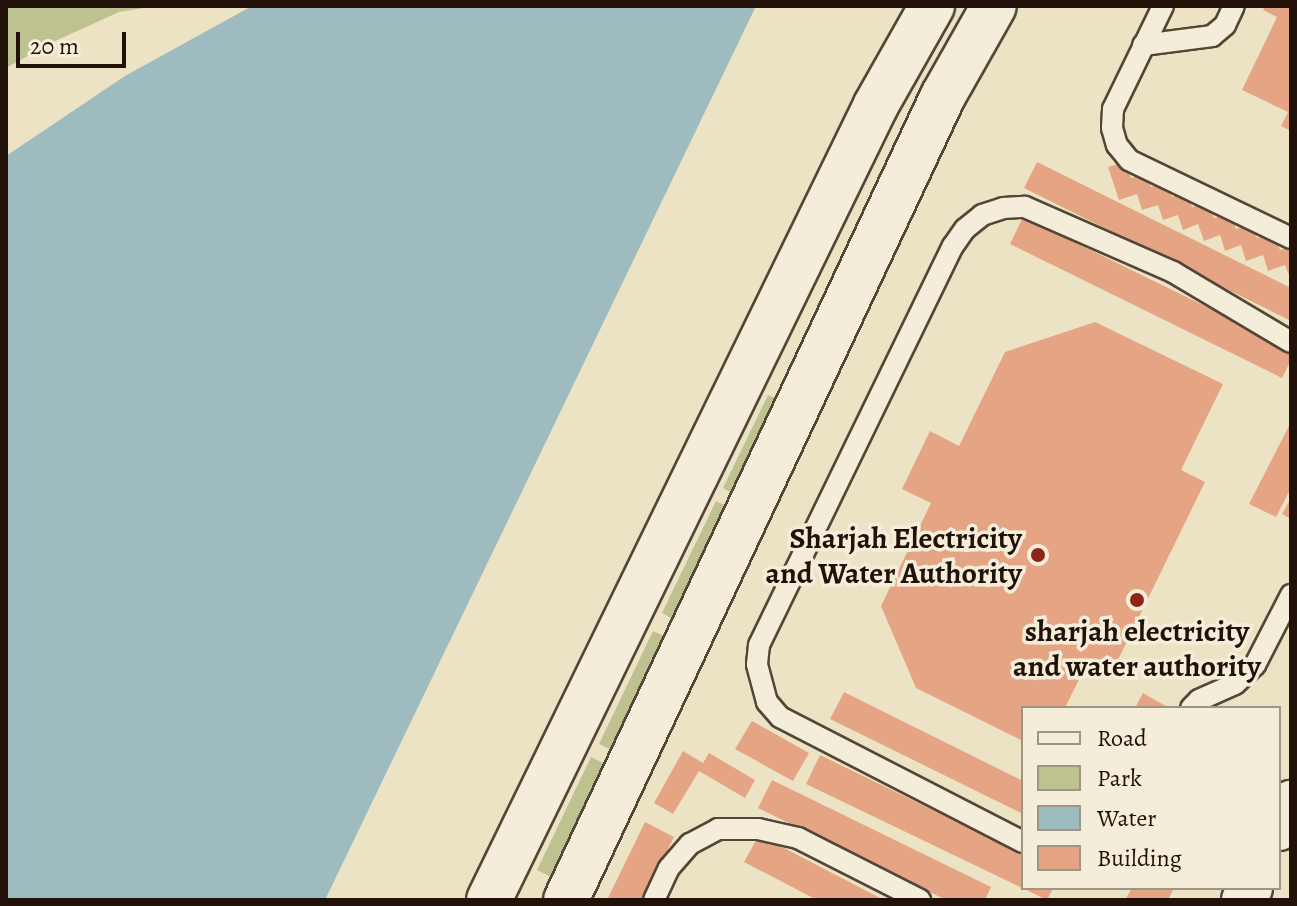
<!DOCTYPE html>
<html>
<head>
<meta charset="utf-8">
<style>
  body { margin:0 }
  #map { position:relative; width:1297px; height:906px; overflow:hidden; background:#ece3c4; font-family:Alegreya,serif }
  div>[style] { position:absolute }
  .green>* { inset:0; background:#bdc290 }
  .water>* { inset:0; background:#9ebbbf }
  .building>* { inset:0; background:#e5a585 }
  .roads { filter:drop-shadow(2px 0 #544637) drop-shadow(-2px 0 #544637) drop-shadow(0 2px #544637) drop-shadow(0 -2px #544637) }
  .lane>* { height:20px; margin:-10px; padding:0 10px; transform-origin:10px; border-radius:10px; background:#f3edd9 }
  .secondary>* { height:44px; margin:-22px; padding:0 22px; transform-origin:22px; border-radius:22px; background:#f3edd9 }
  .dots>* { width:22px; height:22px; translate:-50% -50%; box-sizing:border-box; border:4px solid #f3edd9; border-radius:50% }
  span { translate:-50% -50%; white-space:nowrap; text-align:center; line-height:1.15; -webkit-text-stroke:7px #f3edd9; paint-order:stroke }
  .poi-label { font-size:30px; color:#221108; font-weight:700 }
  .right { translate:-100% -50%; text-align:right }
  .frame { position:absolute; inset:0; border:8px solid #221108; pointer-events:none }
  .legend { position:absolute; left:1021px; top:706px; width:260px; height:184px; box-sizing:border-box; background:#f3edd9; border:2px solid #9f9585; margin:0; padding:10px 14px; list-style:none; font-size:24px; color:#221108 }
  .legend li { display:flex; align-items:center; gap:16px; height:40px }
  .legend b { width:40px; border:2px solid #9f9585 }
  .scale { position:absolute; left:16px; top:32px; width:110px; height:36px; box-sizing:border-box; border:4px solid #221108; border-top:0; padding-left:10px; font-size:24px; line-height:28px; white-space:nowrap; color:#221108; -webkit-text-stroke:6px #f3edd9; paint-order:stroke }
</style>
</head>
<body>
<div id="map">
  <div class="green">
    <i style="clip-path:polygon(6px 6px,156px 6px,119px 12px,53px 42px,6px 68px)"></i>
    <i style="clip-path:polygon(768px 395px,783px 402px,737px 496px,723px 488px)"></i>
    <i style="clip-path:polygon(716px 501px,730px 508px,676px 621px,662px 613px)"></i>
    <i style="clip-path:polygon(653px 631px,668px 638px,614px 751px,599px 744px)"></i>
    <i style="clip-path:polygon(591px 757px,605px 764px,551px 877px,537px 870px)"></i>
  </div>
  <div class="water">
    <i style="clip-path:polygon(252px 6px,756px 6px,325px 900px,6px 900px,6px 156px,125px 76px)"></i>
  </div>
  <div class="building">
    <i style="clip-path:polygon(1265px 6px,1291px 6px,1291px 131px,1281px 126px,1288px 112px,1242px 90px,1277px 17px,1263px 10px)"></i>
    <i style="clip-path:polygon(1037px 162px,1291px 288px,1291px 321px,1024px 188px)"></i>
    <i style="clip-path:polygon(1125px 162px,1131px 178px,1147px 173px,1151px 187px,1167px 182px,1172px 197px,1187px 191px,1192px 207px,1208px 202px,1214px 218px,1230px 213px,1236px 229px,1252px 223px,1257px 238px,1274px 233px,1280px 250px,1291px 247px,1291px 280px,1285px 265px,1268px 271px,1263px 255px,1246px 261px,1241px 245px,1225px 251px,1220px 235px,1204px 241px,1198px 224px,1183px 230px,1178px 215px,1163px 220px,1158px 205px,1142px 210px,1137px 194px,1119px 200px,1108px 167px)"></i>
    <i style="clip-path:polygon(1023px 217px,1291px 348px,1291px 360px,1282px 378px,1010px 244px)"></i>
    <i style="clip-path:polygon(1095px 322px,1223px 384px,1181px 470px,1205px 482px,1112px 672px,1088px 661px,1065px 708px,1023px 708px,1023px 741px,916px 688px,881px 606px,931px 503px,902px 489px,930px 431px,959px 446px,1005px 352px)"></i>
    <i style="clip-path:polygon(1291px 422px,1291px 488px,1276px 517px,1249px 504px)"></i>
    <i style="clip-path:polygon(1291px 498px,1291px 519px,1282px 514px)"></i>
    <i style="clip-path:polygon(844px 692px,1023px 781px,1023px 814px,830px 719px)"></i>
    <i style="clip-path:polygon(1143px 693px,1169px 708px,1135px 708px)"></i>
    <i style="clip-path:polygon(752px 721px,809px 753px,793px 781px,735px 749px)"></i>
    <i style="clip-path:polygon(683px 751px,703px 763px,709px 753px,755px 780px,745px 798px,699px 771px,673px 814px,654px 803px)"></i>
    <i style="clip-path:polygon(820px 755px,1023px 854px,1023px 888px,1053px 888px,1047px 900px,806px 784px)"></i>
    <i style="clip-path:polygon(772px 780px,991px 887px,985px 900px,946px 900px,758px 808px)"></i>
    <i style="clip-path:polygon(645px 822px,674px 837px,642px 900px,607px 900px)"></i>
    <i style="clip-path:polygon(759px 835px,884px 900px,817px 900px,744px 862px)"></i>
    <i style="clip-path:polygon(1132px 888px,1174px 888px,1168px 900px,1125px 900px)"></i>
  </div>
  <div class="roads">
    <div class="lane">
      <i style="left:1163px;top:6px;width:114px;rotate:115.9deg"></i>
      <i style="left:1113px;top:109px;width:19px;rotate:93deg"></i>
      <i style="left:1112px;top:128px;width:18px;rotate:74deg"></i>
      <i style="left:1117px;top:145px;width:19px;rotate:51deg"></i>
      <i style="left:1129px;top:160px;width:180px;rotate:25.7deg"></i>
      <i style="left:1143px;top:45px;width:70px;rotate:-7.4deg"></i>
      <i style="left:1212px;top:36px;width:17px;rotate:-40deg"></i>
      <i style="left:1225px;top:25px;width:21px;rotate:-65deg"></i>
      <i style="left:1191px;top:708px;width:11px;rotate:-45deg"></i>
      <i style="left:1199px;top:700px;width:39px;rotate:-24deg"></i>
      <i style="left:1235px;top:684px;width:28px;rotate:-44deg"></i>
      <i style="left:1255px;top:665px;width:79px;rotate:-62.8deg"></i>
      <i style="left:1023px;top:842px;width:273px;rotate:-152.8deg"></i>
      <i style="left:780px;top:717px;width:20px;rotate:-131deg"></i>
      <i style="left:767px;top:702px;width:39px;rotate:-105deg"></i>
      <i style="left:757px;top:664px;width:19px;rotate:-84deg"></i>
      <i style="left:759px;top:645px;width:444px;rotate:-64.1deg"></i>
      <i style="left:953px;top:246px;width:21px;rotate:-55deg"></i>
      <i style="left:965px;top:229px;width:22px;rotate:-39deg"></i>
      <i style="left:982px;top:215px;width:22px;rotate:-18deg"></i>
      <i style="left:1003px;top:208px;width:22px;rotate:-3deg"></i>
      <i style="left:1025px;top:207px;width:162px;rotate:23.7deg"></i>
      <i style="left:1173px;top:272px;width:137px;rotate:30.7deg"></i>
      <i style="left:654px;top:900px;width:35px;rotate:-65deg"></i>
      <i style="left:669px;top:868px;width:32px;rotate:-49deg"></i>
      <i style="left:690px;top:844px;width:32px;rotate:-28deg"></i>
      <i style="left:718px;top:829px;width:40px"></i>
      <i style="left:758px;top:829px;width:41px;rotate:12.7deg"></i>
      <i style="left:798px;top:838px;width:137px;rotate:26.9deg"></i>
    </div>
    <div class="secondary">
      <i style="left:1279px;top:828px;width:28px;rotate:-64deg"></i>
      <i style="left:489px;top:900px;width:884px;rotate:-64.04deg"></i>
      <i style="left:876px;top:105px;width:114px;rotate:-60.5deg"></i>
      <i style="left:566px;top:900px;width:888px;rotate:-64.88deg"></i>
      <i style="left:943px;top:96px;width:103px;rotate:-60.5deg"></i>
      <i style="left:1244px;top:900px;width:13px;rotate:-63deg"></i>
    </div>
  </div>
  <div class="dots">
    <i style="left:1038px;top:555px;background:#8f2418"></i>
    <i style="left:1137px;top:600px;background:#8f2418"></i>
  </div>
  <div class="poi-label">
    <span class="right" style="left:1022px;top:555px">Sharjah Electricity<br>and Water Authority</span>
    <span style="left:1137px;top:648px">sharjah electricity<br>and water authority</span>
  </div>
  <div class="frame"></div>
  <ul class="legend">
  <li><b style="height:10px;background:#f3edd9"></b>Road</li>
  <li><b style="height:22px;background:#bdc290"></b>Park</li>
  <li><b style="height:22px;background:#9ebbbf"></b>Water</li>
  <li><b style="height:22px;background:#e5a585"></b>Building</li>
  </ul>
  <div class="scale">20 m</div>
</div>
</body>
</html>
